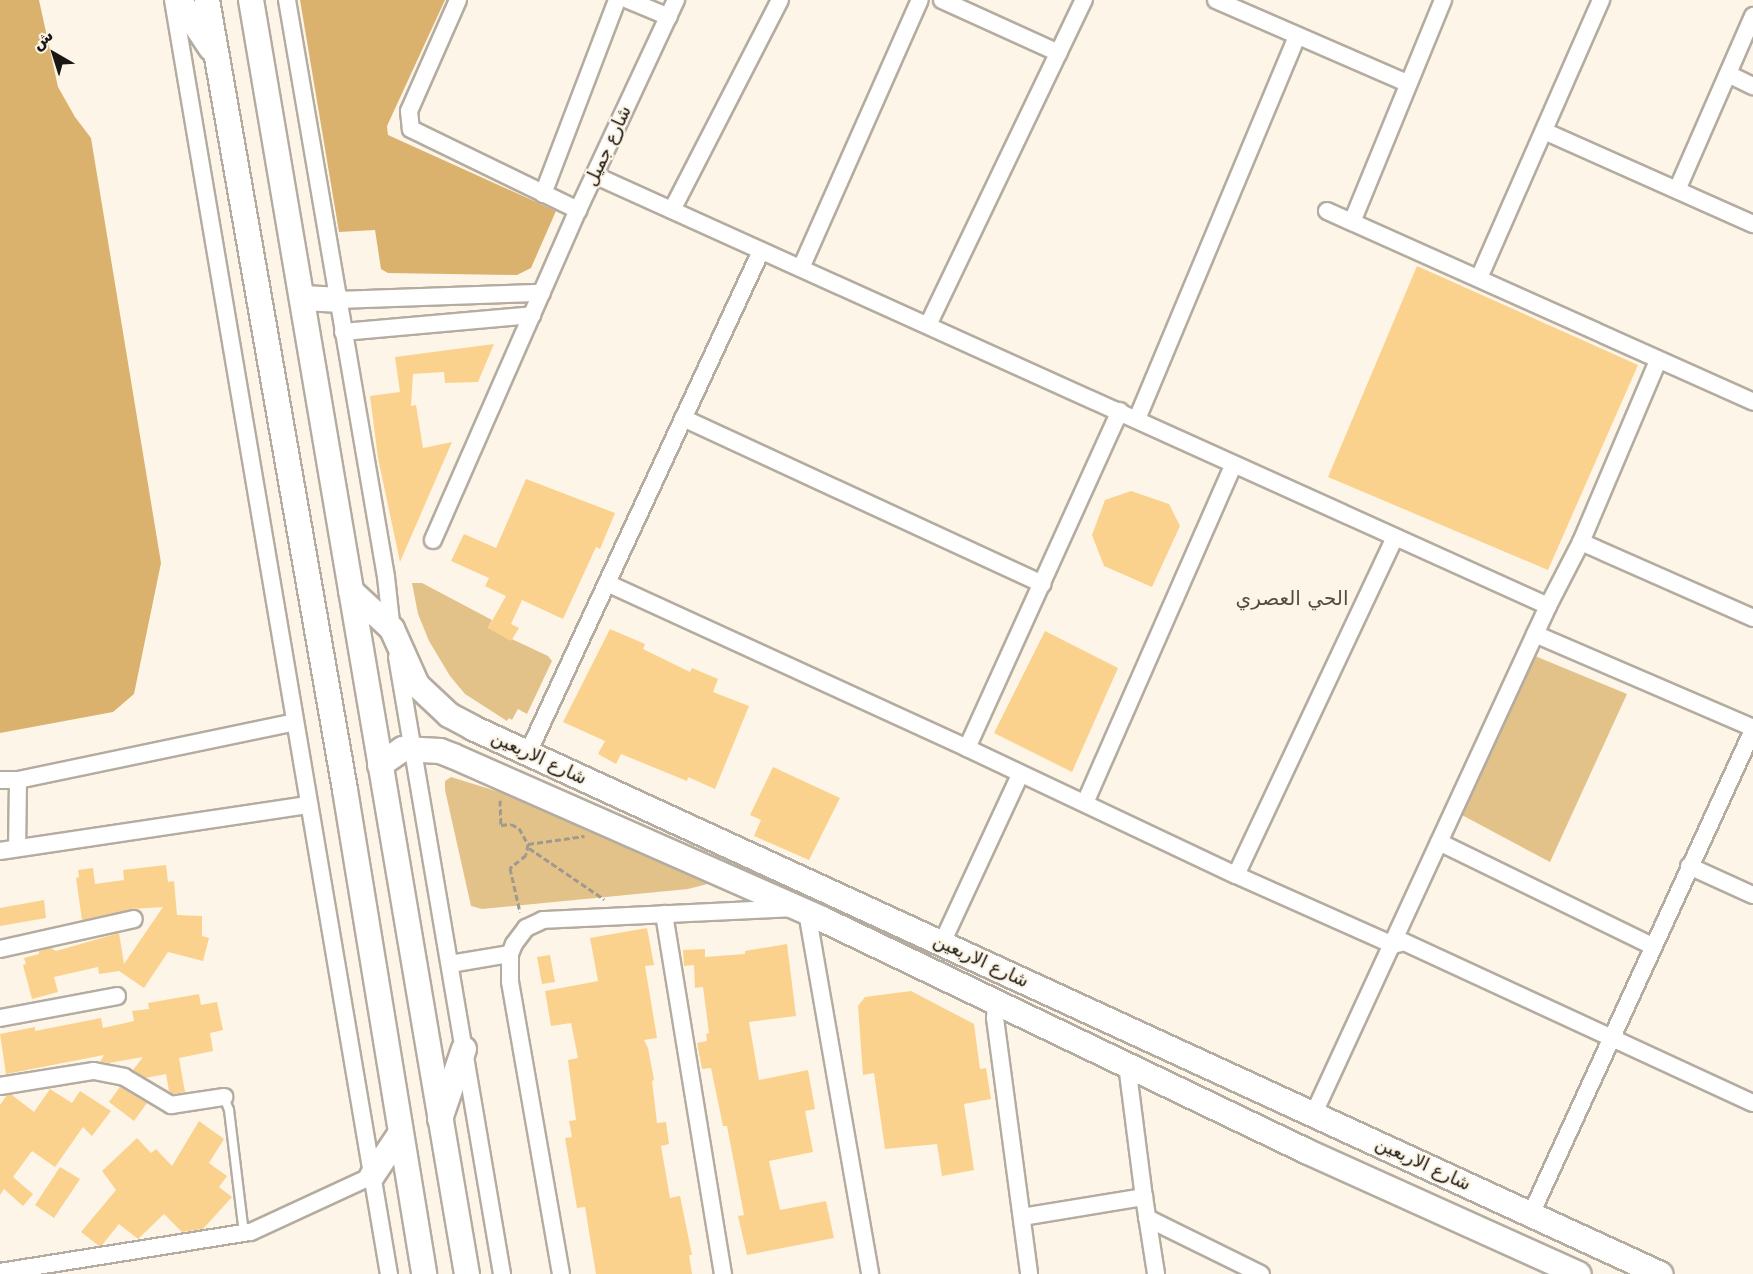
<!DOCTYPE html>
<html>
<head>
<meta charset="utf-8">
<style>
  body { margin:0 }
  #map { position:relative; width:1753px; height:1274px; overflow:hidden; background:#fdf5e7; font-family:"DejaVu Sans","Noto Naskh Arabic",sans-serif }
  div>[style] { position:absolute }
  .green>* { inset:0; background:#e3c28a }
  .forest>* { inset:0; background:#dab26e }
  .building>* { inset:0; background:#fbd28d }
  .path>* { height:3px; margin-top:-1.5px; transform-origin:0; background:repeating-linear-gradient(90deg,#9f998f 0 6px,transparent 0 9px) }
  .roads { filter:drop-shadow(2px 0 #b4aca0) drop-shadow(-2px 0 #b4aca0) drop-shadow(0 2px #b4aca0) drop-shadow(0 -2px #b4aca0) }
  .lane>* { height:8px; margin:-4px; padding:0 4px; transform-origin:4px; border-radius:4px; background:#fff }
  .street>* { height:16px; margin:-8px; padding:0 8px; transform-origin:8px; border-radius:8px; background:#fff }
  .secondary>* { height:24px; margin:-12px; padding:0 12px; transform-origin:12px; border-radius:12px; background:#fff }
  span { translate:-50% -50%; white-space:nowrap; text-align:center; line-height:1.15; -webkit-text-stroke:4.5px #fdf5e7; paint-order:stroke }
  .street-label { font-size:18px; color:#1b1813 }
  .neighbourhood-label { font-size:20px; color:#534c41 }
  .north { position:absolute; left:24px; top:24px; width:60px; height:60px; -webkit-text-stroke:4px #fdf5e7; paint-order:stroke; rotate:321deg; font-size:16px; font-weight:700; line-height:24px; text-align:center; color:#1b1813 }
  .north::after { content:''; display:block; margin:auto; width:21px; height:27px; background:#1b1813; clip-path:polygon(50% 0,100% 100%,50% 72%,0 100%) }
</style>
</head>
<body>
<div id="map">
  <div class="green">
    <i style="clip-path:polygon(412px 583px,422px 583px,492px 620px,488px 628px,548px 656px,552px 661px,527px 714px,518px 709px,512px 720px,509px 718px,507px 721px,465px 694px,450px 676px,429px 641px,418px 614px)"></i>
    <i style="clip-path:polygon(1535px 656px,1627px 694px,1550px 862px,1460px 814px)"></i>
    <i style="clip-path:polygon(451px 777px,529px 801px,719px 881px,688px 889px,482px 909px,471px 906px,445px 790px,445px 781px)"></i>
  </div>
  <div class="forest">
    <i style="clip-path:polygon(0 0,39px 0,58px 87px,75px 117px,91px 138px,161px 563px,134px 694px,113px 712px,0 733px)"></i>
    <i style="clip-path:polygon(300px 0,445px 0,387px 126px,388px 135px,556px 211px,531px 268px,517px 275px,388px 273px,381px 269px,375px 230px,339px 232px)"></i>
  </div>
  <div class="building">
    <i style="clip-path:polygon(1417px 266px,1638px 365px,1548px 570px,1328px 477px)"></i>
    <i style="clip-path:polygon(494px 344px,478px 382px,445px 383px,444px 372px,413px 374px,411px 406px,416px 405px,423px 448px,452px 442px,400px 562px,378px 458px,370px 396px,400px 392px,395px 357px)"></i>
    <i style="clip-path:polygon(526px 479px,615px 513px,600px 549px,596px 547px,563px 619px,522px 600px,511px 624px,519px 628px,511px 641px,488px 628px,506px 596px,485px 586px,489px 578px,451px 561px,464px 534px,496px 548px)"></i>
    <i style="clip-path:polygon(1131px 491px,1169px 504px,1180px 526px,1152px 587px,1104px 566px,1092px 535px,1105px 500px)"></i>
    <i style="clip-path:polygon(610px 629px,645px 644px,643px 649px,690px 672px,692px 668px,718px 679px,713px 692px,749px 706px,715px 789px,688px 777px,687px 781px,621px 754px,616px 764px,598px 754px,605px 741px,563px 722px)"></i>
    <i style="clip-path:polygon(1045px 631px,1118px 668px,1072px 772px,994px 733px)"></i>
    <i style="clip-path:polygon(773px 767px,840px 798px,809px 860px,754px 836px,761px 820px,750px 815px)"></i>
    <i style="clip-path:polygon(166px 865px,168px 882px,174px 881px,177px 915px,202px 916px,202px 936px,209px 938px,203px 961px,168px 952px,144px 988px,119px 971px,99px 974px,98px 967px,54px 977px,58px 992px,32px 999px,23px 965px,26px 964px,24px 958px,39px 954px,39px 951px,51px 948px,56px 951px,119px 933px,124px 964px,163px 907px,132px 909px,82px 920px,76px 878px,79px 877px,78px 870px,93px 868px,95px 884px,124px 880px,123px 870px)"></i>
    <i style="clip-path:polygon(44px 900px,46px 918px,0 926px,0 908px)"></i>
    <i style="clip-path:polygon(647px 928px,654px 965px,645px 966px,657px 1038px,644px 1040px,648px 1048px,654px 1080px,652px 1081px,657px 1123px,666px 1122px,669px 1144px,661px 1146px,670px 1198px,680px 1196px,692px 1255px,689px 1255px,692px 1274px,596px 1274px,585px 1207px,577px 1208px,565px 1138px,572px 1137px,569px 1121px,576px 1120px,568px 1060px,578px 1058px,571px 1023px,551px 1026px,545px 991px,598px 981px,590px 938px)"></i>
    <i style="clip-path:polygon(787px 944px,796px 1016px,749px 1022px,759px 1080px,808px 1070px,815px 1109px,805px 1111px,813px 1152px,769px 1161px,780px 1210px,826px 1201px,834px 1238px,747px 1255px,738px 1216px,744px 1215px,727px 1126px,723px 1126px,711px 1068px,702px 1069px,697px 1043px,707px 1041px,706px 1034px,709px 1033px,703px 987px,695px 988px,694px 965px,684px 966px,683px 950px,705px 949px,705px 957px,745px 954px,745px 951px)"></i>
    <i style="clip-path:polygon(550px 955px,555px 982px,542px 984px,537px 957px)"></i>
    <i style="clip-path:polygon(911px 991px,974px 1024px,980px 1069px,986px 1068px,991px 1099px,964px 1104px,974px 1170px,942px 1176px,937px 1144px,885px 1149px,874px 1073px,863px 1075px,858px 1006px,865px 997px)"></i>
    <i style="clip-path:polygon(199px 994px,201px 1005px,217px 1002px,223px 1030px,210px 1033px,213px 1051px,179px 1058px,185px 1092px,173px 1094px,169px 1091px,166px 1074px,145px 1078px,133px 1070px,143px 1057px,109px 1063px,100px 1062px,104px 1055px,6px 1074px,0 1034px,35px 1027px,35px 1031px,101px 1018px,103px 1028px,134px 1021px,132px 1011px,149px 1009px,148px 1003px)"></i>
    <i style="clip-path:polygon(120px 1087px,147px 1103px,134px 1121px,109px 1102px)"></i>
    <i style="clip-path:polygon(50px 1089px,72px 1103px,80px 1091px,111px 1111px,92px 1136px,83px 1127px,55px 1167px,32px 1151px,13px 1177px,33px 1194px,23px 1206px,4px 1189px,0 1195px,0 1105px,7px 1095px,12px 1095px,34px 1112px)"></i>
    <i style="clip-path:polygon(199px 1121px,224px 1139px,209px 1163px,227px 1176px,219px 1187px,232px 1197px,203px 1229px,182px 1232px,164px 1214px,138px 1239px,119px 1224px,102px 1245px,99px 1246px,81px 1232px,116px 1190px,102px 1171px,137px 1138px,151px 1153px,156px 1149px,172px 1166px)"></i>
    <i style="clip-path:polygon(60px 1167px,80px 1179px,54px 1218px,35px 1205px)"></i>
  </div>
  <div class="path">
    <i style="left:500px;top:800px;width:25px;rotate:88deg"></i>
    <i style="left:501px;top:825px;width:10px;rotate:-6deg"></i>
    <i style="left:511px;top:824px;width:9px;rotate:27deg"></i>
    <i style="left:519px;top:828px;width:18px;rotate:61deg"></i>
    <i style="left:528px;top:844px;width:11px;rotate:100deg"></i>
    <i style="left:526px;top:855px;width:21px;rotate:141deg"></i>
    <i style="left:510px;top:868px;width:45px;rotate:77.2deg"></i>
    <i style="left:528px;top:844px;width:57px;rotate:-8.1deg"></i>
    <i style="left:529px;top:848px;width:91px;rotate:34.2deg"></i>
  </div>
  <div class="roads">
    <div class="lane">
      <i style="left:224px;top:1097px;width:14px;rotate:69deg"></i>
      <i style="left:229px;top:1110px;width:125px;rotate:83.1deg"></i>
    </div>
    <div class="street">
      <i style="left:173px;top:0;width:1292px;rotate:80.38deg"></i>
      <i style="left:287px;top:0;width:585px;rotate:80.26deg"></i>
      <i style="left:386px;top:577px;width:54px;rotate:83.7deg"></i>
      <i style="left:458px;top:0;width:121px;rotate:113.8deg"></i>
      <i style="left:409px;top:111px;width:18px;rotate:84deg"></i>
      <i style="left:411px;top:129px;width:186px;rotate:25.9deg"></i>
      <i style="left:628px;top:0;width:44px;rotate:22.5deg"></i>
      <i style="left:942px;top:0;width:128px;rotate:24.4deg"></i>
      <i style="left:1216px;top:0;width:208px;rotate:23.5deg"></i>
      <i style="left:1728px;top:74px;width:28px;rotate:26deg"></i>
      <i style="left:1544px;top:131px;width:229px;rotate:24deg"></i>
      <i style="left:594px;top:175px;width:1047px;rotate:24.31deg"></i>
      <i style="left:1677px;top:190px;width:190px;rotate:-66.4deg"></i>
      <i style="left:543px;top:194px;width:208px;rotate:-69.1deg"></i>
      <i style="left:672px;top:210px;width:236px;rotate:-62.8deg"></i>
      <i style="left:1327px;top:211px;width:467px;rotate:24.1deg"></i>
      <i style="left:1352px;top:222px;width:240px;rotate:-67.7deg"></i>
      <i style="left:801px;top:268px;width:293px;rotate:-66.1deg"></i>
      <i style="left:1479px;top:278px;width:304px;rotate:-66.3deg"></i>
      <i style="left:337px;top:300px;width:205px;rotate:-2deg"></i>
      <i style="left:928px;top:325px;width:361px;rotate:-64.4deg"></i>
      <i style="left:343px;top:332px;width:190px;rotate:-5.1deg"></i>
      <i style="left:683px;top:418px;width:396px;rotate:24.8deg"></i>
      <i style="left:1137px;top:419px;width:414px;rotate:-67.3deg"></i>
      <i style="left:433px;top:540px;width:360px;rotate:-66.3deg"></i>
      <i style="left:578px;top:210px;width:232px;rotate:-65deg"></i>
      <i style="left:1581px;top:542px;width:188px;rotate:23.8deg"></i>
      <i style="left:607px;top:583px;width:396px;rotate:24.6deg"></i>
      <i style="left:967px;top:748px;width:370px;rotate:-65.6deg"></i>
      <i style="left:1535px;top:634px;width:237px;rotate:23.3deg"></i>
      <i style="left:397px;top:657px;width:626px;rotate:80.34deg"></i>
      <i style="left:967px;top:748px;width:297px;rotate:25.3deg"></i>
      <i style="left:1236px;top:875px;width:172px;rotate:24deg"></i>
      <i style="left:1393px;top:945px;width:11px;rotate:-15deg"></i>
      <i style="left:1404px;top:942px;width:384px;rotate:24.8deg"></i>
      <i style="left:528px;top:753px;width:553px;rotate:-65.1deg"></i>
      <i style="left:0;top:780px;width:18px"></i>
      <i style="left:18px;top:780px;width:68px;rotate:90.8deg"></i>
      <i style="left:18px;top:780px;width:283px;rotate:-11.8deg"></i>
      <i style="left:1085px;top:803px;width:368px;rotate:-66.3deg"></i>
      <i style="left:1439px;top:842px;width:237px;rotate:26deg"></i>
      <i style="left:0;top:851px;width:311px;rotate:-8.5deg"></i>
      <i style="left:1689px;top:866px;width:70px;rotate:24.4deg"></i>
      <i style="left:1236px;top:875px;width:371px;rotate:-64.8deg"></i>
      <i style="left:807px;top:912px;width:367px;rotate:80.1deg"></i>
      <i style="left:664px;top:914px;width:365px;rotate:80.7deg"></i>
      <i style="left:942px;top:943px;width:185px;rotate:-65.1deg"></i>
      <i style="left:0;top:949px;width:137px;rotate:-12.6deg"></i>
      <i style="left:450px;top:964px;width:61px;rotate:-9.5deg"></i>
      <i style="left:996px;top:1004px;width:14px;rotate:94deg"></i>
      <i style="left:995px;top:1018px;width:258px;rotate:82.4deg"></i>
      <i style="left:0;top:1018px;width:119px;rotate:-10.6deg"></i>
      <i style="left:1127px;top:1065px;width:133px;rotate:82.7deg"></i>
      <i style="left:0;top:1086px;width:95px;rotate:-9.1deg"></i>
      <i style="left:94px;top:1071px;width:31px;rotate:11deg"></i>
      <i style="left:124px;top:1077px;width:55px;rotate:30.8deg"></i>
      <i style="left:171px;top:1105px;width:54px;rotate:-8.6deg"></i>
      <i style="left:1314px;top:1113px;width:558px;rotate:-65.22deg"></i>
      <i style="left:1548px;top:606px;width:72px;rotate:-62.7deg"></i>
      <i style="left:1581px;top:542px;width:197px;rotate:-67deg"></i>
      <i style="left:1531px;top:1214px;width:532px;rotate:-65.36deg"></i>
      <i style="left:1022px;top:1217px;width:124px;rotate:-9.3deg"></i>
      <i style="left:1144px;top:1197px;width:78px;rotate:81.1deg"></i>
      <i style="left:1147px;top:1218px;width:127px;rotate:26.2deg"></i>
      <i style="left:0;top:1272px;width:254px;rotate:-9.1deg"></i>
      <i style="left:251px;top:1232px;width:133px;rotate:-24.8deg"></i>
      <i style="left:561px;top:1274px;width:297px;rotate:-99.9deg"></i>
      <i style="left:510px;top:981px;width:27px;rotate:-90deg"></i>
      <i style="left:510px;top:954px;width:11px;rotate:-68deg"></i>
      <i style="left:514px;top:944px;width:20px;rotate:-53deg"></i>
      <i style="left:526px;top:928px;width:19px;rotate:-25deg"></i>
      <i style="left:543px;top:920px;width:250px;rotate:-2.7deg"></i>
    </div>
    <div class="secondary">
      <i style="left:179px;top:0;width:58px;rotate:56.3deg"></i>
      <i style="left:207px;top:0;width:802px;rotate:80.09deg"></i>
      <i style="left:345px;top:790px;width:490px;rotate:80.7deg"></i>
      <i style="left:251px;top:0;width:1292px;rotate:80.38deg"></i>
      <i style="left:302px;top:298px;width:35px;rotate:3deg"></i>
      <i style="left:351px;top:591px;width:56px;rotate:42.8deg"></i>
      <i style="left:392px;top:629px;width:61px;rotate:65.9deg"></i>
      <i style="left:417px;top:685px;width:44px;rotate:43.2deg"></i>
      <i style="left:449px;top:715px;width:27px;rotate:28deg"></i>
      <i style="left:473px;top:728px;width:1307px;rotate:24.7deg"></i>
      <i style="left:380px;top:765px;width:28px;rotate:-35deg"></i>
      <i style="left:403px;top:749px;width:37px;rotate:3deg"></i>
      <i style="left:440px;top:751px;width:14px;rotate:21deg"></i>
      <i style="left:453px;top:756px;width:403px;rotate:23.8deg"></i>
      <i style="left:822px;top:919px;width:537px;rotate:25.61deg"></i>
      <i style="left:1306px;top:1151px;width:299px;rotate:24.3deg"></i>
      <i style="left:440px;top:1119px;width:74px;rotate:-71.1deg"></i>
      <i style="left:372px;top:1176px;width:50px;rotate:-56.3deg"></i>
    </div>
  </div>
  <div class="street-label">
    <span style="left:608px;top:146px;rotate:-65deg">شارع جميل</span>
    <span style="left:539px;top:758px;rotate:25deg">شارع الاربعين</span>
    <span style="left:981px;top:961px;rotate:25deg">شارع الاربعين</span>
    <span style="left:1423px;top:1164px;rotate:25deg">شارع الاربعين</span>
  </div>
  <div class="neighbourhood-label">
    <span style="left:1292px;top:598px">الحي العصري</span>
  </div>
  <div class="north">ش</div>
</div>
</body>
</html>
